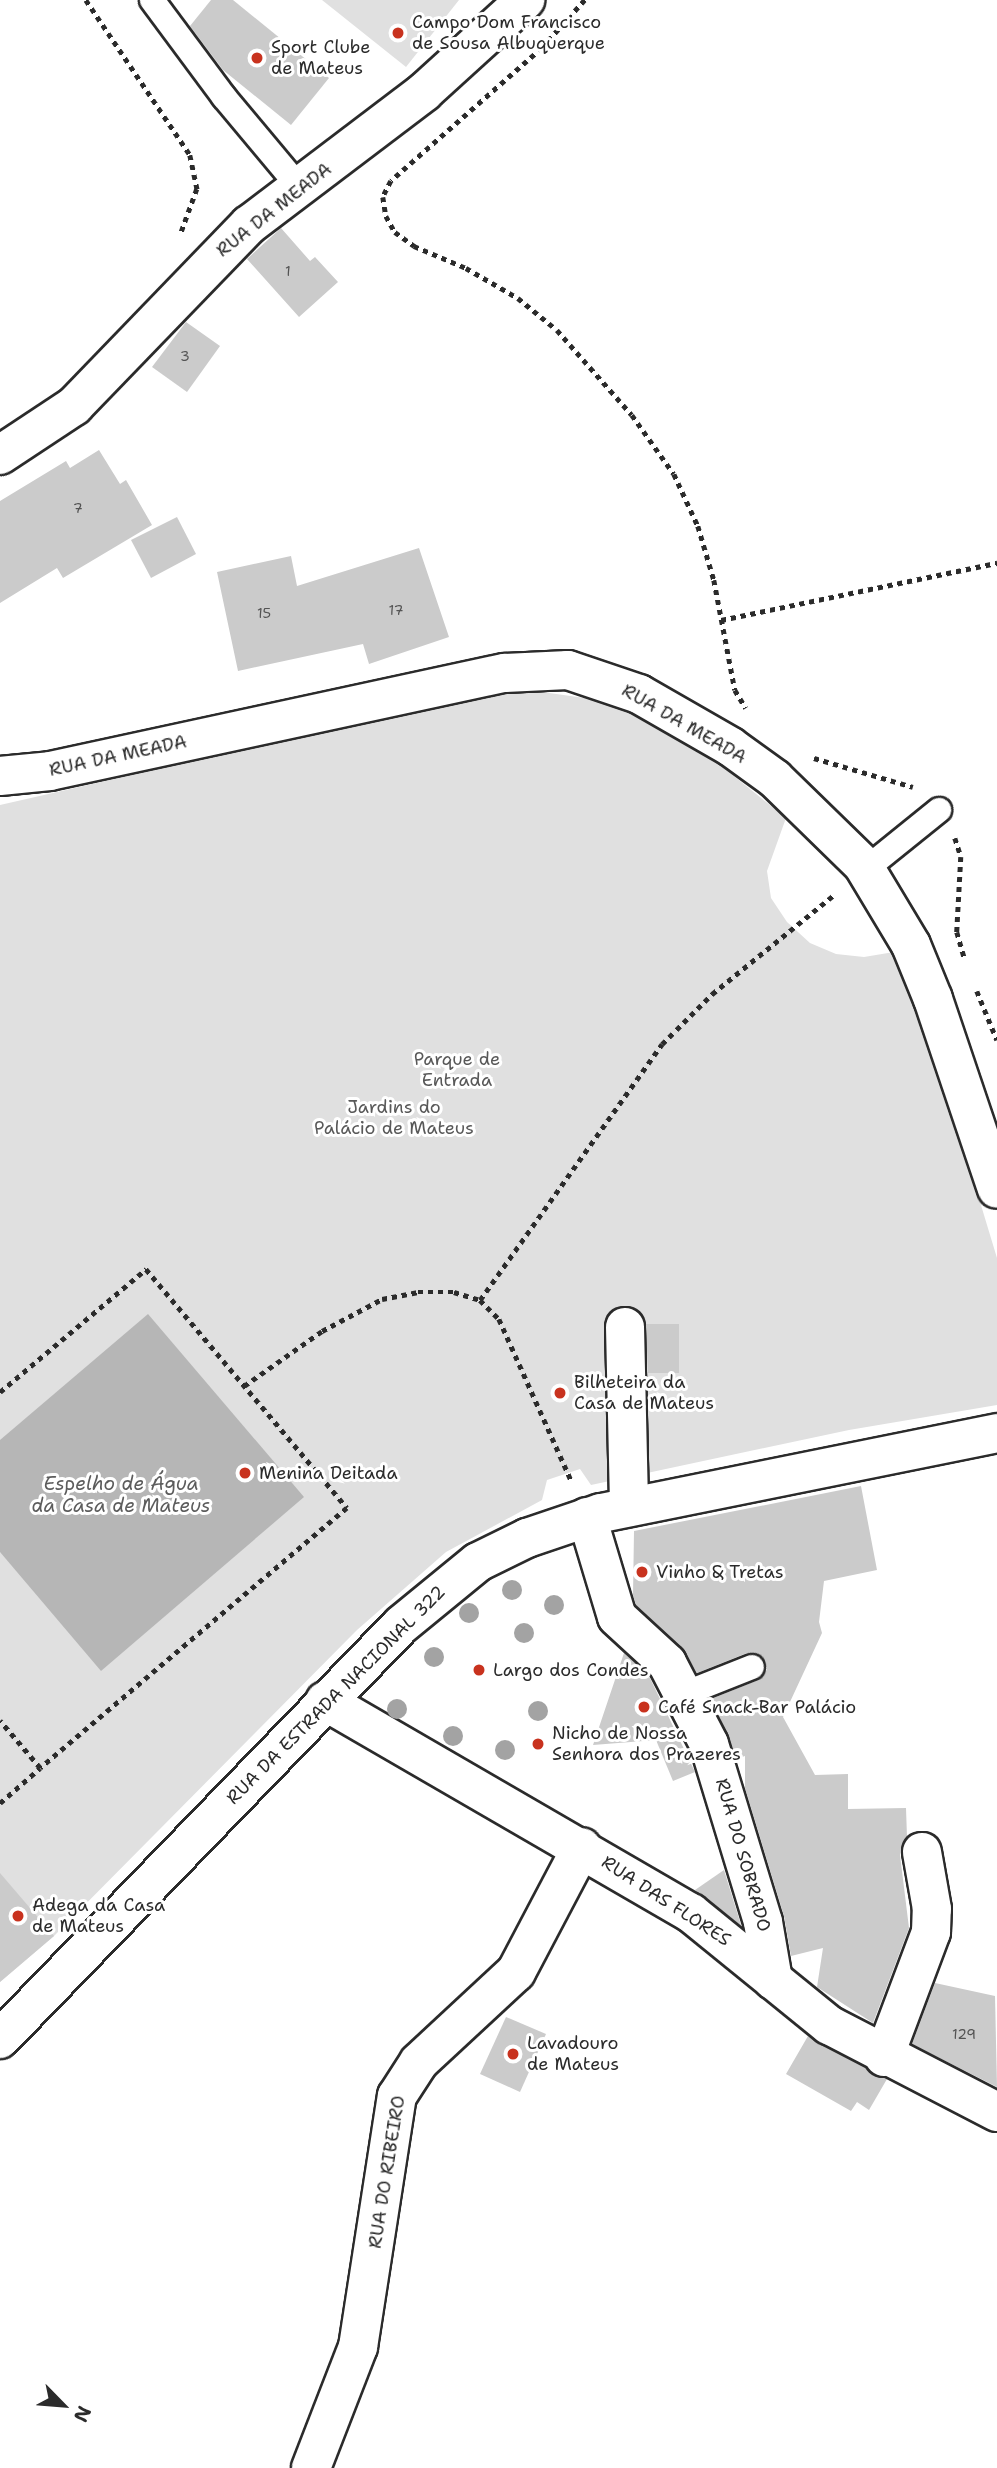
<!DOCTYPE html>
<html>
<head>
<meta charset="utf-8">
<style>
  body { margin:0 }
  #map { position:relative; width:997px; height:2468px; overflow:hidden; background:#fff; font-family:"Shantell Sans",sans-serif }
  div>[style] { position:absolute }
  .green>* { inset:0; background:#e0e0e0 }
  .water>* { inset:0; background:#b6b6b6 }
  .building>* { inset:0; background:#cbcbcb }
  .path>* { height:4.5px; margin-top:-2.25px; transform-origin:0; background:repeating-linear-gradient(90deg,#2b2b2b 0 5px,transparent 0 10px) }
  .roads { filter:drop-shadow(2px 0 #2b2b2b) drop-shadow(-2px 0 #2b2b2b) drop-shadow(0 2px #2b2b2b) drop-shadow(0 -2px #2b2b2b) }
  .lane>* { height:24px; margin:-12px; padding:0 12px; transform-origin:12px; border-radius:12px; background:#fff }
  .street>* { height:38px; margin:-19px; padding:0 19px; transform-origin:19px; border-radius:19px; background:#fff }
  .primary>* { height:38px; margin:-19px; padding:0 19px; transform-origin:19px; border-radius:19px; background:#fff }
  .trees>* { width:20px; height:20px; margin:-10px; border-radius:50%; background:#a3a3a3 }
  .dots>* { width:19px; height:19px; translate:-50% -50%; box-sizing:border-box; border:4px solid #fff; border-radius:50% }
  span { translate:-50% -50%; white-space:nowrap; text-align:center; line-height:1.15; -webkit-text-stroke:6px #fff; paint-order:stroke }
  .number-label { font-size:14px; color:#535353 }
  .number-label span { -webkit-text-stroke-width:0 }
  .poi-label { font-size:18px; color:#2b2b2b }
  .left { translate:0 -50%; text-align:left }
  .street-label { font-size:18px; color:#2b2b2b }
  .park-label { font-size:18px; color:#585858 }
  .water-label { font-size:19px; color:#5c5c5c; font-style:italic }
  .north { position:absolute; left:28px; top:2370px; width:70px; height:70px; -webkit-text-stroke:5px #fff; paint-order:stroke; rotate:115deg; font-size:19px; font-weight:700; line-height:28px; text-align:center; color:#2b2b2b }
  .north::after { content:''; display:block; margin:auto; width:24px; height:32px; background:#2b2b2b; clip-path:polygon(50% 0,100% 100%,50% 72%,0 100%) }
</style>
</head>
<body>
<div id="map">
  <div class="green">
    <i style="clip-path:polygon(322px 0,459px 0,406px 67px)"></i>
    <i style="clip-path:polygon(528px 690px,606px 701px,654px 722px,704px 752px,786px 818px,767px 871px,771px 898px,787px 922px,810px 943px,836px 954px,864px 957px,894px 952px,961px 1139px,997px 1258px,997px 1405px,849px 1430px,591px 1485px,580px 1469px,547px 1480px,542px 1500px,446px 1552px,357px 1630px,54px 1936px,0 1982px,0 805px,479px 696px)"></i>
  </div>
  <div class="water">
    <i style="clip-path:polygon(148px 1314px,304px 1497px,101px 1671px,0 1552px,0 1440px)"></i>
  </div>
  <div class="building">
    <i style="clip-path:polygon(211px 0,233px 0,329px 78px,291px 125px,223px 70px,190px 26px)"></i>
    <i style="clip-path:polygon(281px 228px,310px 261px,315px 257px,338px 282px,299px 317px,247px 259px)"></i>
    <i style="clip-path:polygon(186px 322px,220px 346px,187px 392px,152px 367px)"></i>
    <i style="clip-path:polygon(99px 450px,120px 484px,126px 480px,152px 525px,63px 578px,57px 568px,0 603px,0 501px,66px 461px,70px 468px)"></i>
    <i style="clip-path:polygon(177px 517px,196px 554px,151px 578px,131px 540px)"></i>
    <i style="clip-path:polygon(419px 548px,449px 637px,369px 664px,363px 644px,238px 671px,217px 572px,291px 556px,297px 586px)"></i>
    <i style="clip-path:polygon(646px 1324px,679px 1324px,679px 1373px,648px 1373px)"></i>
    <i style="clip-path:polygon(861px 1486px,877px 1570px,824px 1581px,819px 1622px,822px 1633px,783px 1717px,815px 1775px,848px 1774px,848px 1809px,906px 1808px,907px 1837px,900px 1855px,909px 1928px,873px 2023px,817px 1987px,823px 1948px,791px 1956px,784px 1916px,745px 1788px,745px 1756px,736px 1759px,711px 1699px,758px 1680px,767px 1670px,765px 1661px,761px 1655px,747px 1653px,697px 1673px,682px 1647px,636px 1605px,633px 1595px,634px 1531px)"></i>
    <i style="clip-path:polygon(624px 1653px,649px 1676px,695px 1772px,673px 1781px,656px 1740px,593px 1745px)"></i>
    <i style="clip-path:polygon(724px 1870px,741px 1925px,740px 1925px,695px 1890px)"></i>
    <i style="clip-path:polygon(0 1873px,54px 1936px,0 1982px)"></i>
    <i style="clip-path:polygon(935px 1983px,995px 1996px,997px 2087px,912px 2044px)"></i>
    <i style="clip-path:polygon(506px 2017px,546px 2034px,520px 2092px,480px 2074px)"></i>
    <i style="clip-path:polygon(808px 2036px,887px 2079px,869px 2110px,857px 2102px,851px 2111px,786px 2074px)"></i>
  </div>
  <div class="path">
    <i style="left:86px;top:0;width:187px;rotate:56.1deg"></i>
    <i style="left:190px;top:155px;width:35px;rotate:78deg"></i>
    <i style="left:197px;top:189px;width:47px;rotate:110deg"></i>
    <i style="left:585px;top:0;width:64px;rotate:131.9deg"></i>
    <i style="left:542px;top:48px;width:201px;rotate:138.6deg"></i>
    <i style="left:391px;top:181px;width:18px;rotate:117deg"></i>
    <i style="left:383px;top:197px;width:19px;rotate:81deg"></i>
    <i style="left:386px;top:216px;width:18px;rotate:61deg"></i>
    <i style="left:395px;top:232px;width:24px;rotate:36deg"></i>
    <i style="left:414px;top:246px;width:56px;rotate:22.9deg"></i>
    <i style="left:466px;top:268px;width:60px;rotate:30deg"></i>
    <i style="left:518px;top:298px;width:50px;rotate:39.4deg"></i>
    <i style="left:557px;top:330px;width:113px;rotate:48.6deg"></i>
    <i style="left:632px;top:415px;width:72px;rotate:54.6deg"></i>
    <i style="left:674px;top:474px;width:57px;rotate:65.2deg"></i>
    <i style="left:698px;top:526px;width:56px;rotate:73.5deg"></i>
    <i style="left:714px;top:580px;width:112px;rotate:79.2deg"></i>
    <i style="left:735px;top:690px;width:21px;rotate:59deg"></i>
    <i style="left:721px;top:620px;width:282px;rotate:-11.7deg"></i>
    <i style="left:814px;top:758px;width:103px;rotate:16.3deg"></i>
    <i style="left:955px;top:838px;width:20px;rotate:72deg"></i>
    <i style="left:961px;top:857px;width:75px;rotate:93.1deg"></i>
    <i style="left:957px;top:932px;width:29px;rotate:74deg"></i>
    <i style="left:977px;top:991px;width:53px;rotate:67.8deg"></i>
    <i style="left:480px;top:1300px;width:314px;rotate:-54.6deg"></i>
    <i style="left:662px;top:1044px;width:71px;rotate:-45deg"></i>
    <i style="left:712px;top:994px;width:159px;rotate:-39.1deg"></i>
    <i style="left:244px;top:1386px;width:95px;rotate:-35.2deg"></i>
    <i style="left:322px;top:1331px;width:68px;rotate:-28.1deg"></i>
    <i style="left:382px;top:1299px;width:37px;rotate:-11deg"></i>
    <i style="left:418px;top:1292px;width:36px"></i>
    <i style="left:454px;top:1292px;width:27px;rotate:17deg"></i>
    <i style="left:480px;top:1300px;width:27px;rotate:45deg"></i>
    <i style="left:499px;top:1319px;width:179px;rotate:65.9deg"></i>
    <i style="left:0;top:1392px;width:191px;rotate:-40.1deg"></i>
    <i style="left:146px;top:1269px;width:312px;rotate:49.9deg"></i>
    <i style="left:347px;top:1508px;width:402px;rotate:139.7deg"></i>
    <i style="left:40px;top:1768px;width:62px;rotate:-130.4deg"></i>
    <i style="left:0;top:1803px;width:53px;rotate:-41.2deg"></i>
  </div>
  <div class="roads">
    <div class="lane">
      <i style="left:152px;top:0;width:121px;rotate:53.4deg"></i>
      <i style="left:224px;top:97px;width:120px;rotate:50.1deg"></i>
      <i style="left:866px;top:869px;width:94px;rotate:-38.9deg"></i>
      <i style="left:684px;top:1694px;width:73px;rotate:-21.7deg"></i>
    </div>
    <div class="street">
      <i style="left:0;top:455px;width:89px;rotate:-33.5deg"></i>
      <i style="left:74px;top:406px;width:252px;rotate:-46deg"></i>
      <i style="left:249px;top:225px;width:220px;rotate:-37.2deg"></i>
      <i style="left:424px;top:92px;width:137px;rotate:-42.3deg"></i>
      <i style="left:0;top:776px;width:50px;rotate:-5.7deg"></i>
      <i style="left:50px;top:771px;width:465px;rotate:-12.2deg"></i>
      <i style="left:505px;top:673px;width:63px;rotate:-2.7deg"></i>
      <i style="left:568px;top:670px;width:75px;rotate:18.7deg"></i>
      <i style="left:639px;top:694px;width:106px;rotate:29.9deg"></i>
      <i style="left:731px;top:747px;width:54px;rotate:36deg"></i>
      <i style="left:775px;top:779px;width:123px;rotate:44.3deg"></i>
      <i style="left:863px;top:865px;width:93px;rotate:59deg"></i>
      <i style="left:911px;top:945px;width:58px;rotate:67.8deg"></i>
      <i style="left:933px;top:999px;width:200px;rotate:71.4deg"></i>
      <i style="left:625px;top:1327px;width:180px;rotate:88.7deg"></i>
      <i style="left:587px;top:1517px;width:104px;rotate:73.3deg"></i>
      <i style="left:617px;top:1617px;width:68px;rotate:42.6deg"></i>
      <i style="left:667px;top:1663px;width:91px;rotate:62.6deg"></i>
      <i style="left:709px;top:1744px;width:186px;rotate:73.1deg"></i>
      <i style="left:763px;top:1922px;width:59px;rotate:80.2deg"></i>
      <i style="left:325px;top:1701px;width:423px;rotate:30.1deg"></i>
      <i style="left:691px;top:1913px;width:178px;rotate:39.1deg"></i>
      <i style="left:829px;top:2025px;width:189px;rotate:27.4deg"></i>
      <i style="left:884px;top:2057px;width:134px;rotate:-69.4deg"></i>
      <i style="left:931px;top:1932px;width:23px;rotate:-88deg"></i>
      <i style="left:932px;top:1909px;width:58px;rotate:-100deg"></i>
      <i style="left:311px;top:2468px;width:130px;rotate:-68.8deg"></i>
      <i style="left:358px;top:2347px;width:254px;rotate:-81.2deg"></i>
      <i style="left:397px;top:2096px;width:40px;rotate:-57.1deg"></i>
      <i style="left:419px;top:2062px;width:132px;rotate:-42.9deg"></i>
      <i style="left:516px;top:1972px;width:141px;rotate:-62.2deg"></i>
    </div>
    <div class="primary">
      <i style="left:0;top:2039px;width:576px;rotate:-45.91deg"></i>
      <i style="left:401px;top:1625px;width:99px;rotate:-39.3deg"></i>
      <i style="left:478px;top:1562px;width:55px;rotate:-26.1deg"></i>
      <i style="left:527px;top:1538px;width:78px;rotate:-18.7deg"></i>
      <i style="left:601px;top:1513px;width:404px;rotate:-11.4deg"></i>
    </div>
  </div>
  <div class="trees">
    <i style="left:512px;top:1590px"></i>
    <i style="left:554px;top:1605px"></i>
    <i style="left:469px;top:1613px"></i>
    <i style="left:524px;top:1633px"></i>
    <i style="left:434px;top:1657px"></i>
    <i style="left:397px;top:1709px"></i>
    <i style="left:538px;top:1711px"></i>
    <i style="left:453px;top:1736px"></i>
    <i style="left:505px;top:1750px"></i>
  </div>
  <div class="dots">
    <i style="left:398px;top:33px;background:#c8321e"></i>
    <i style="left:257px;top:58px;background:#c8321e"></i>
    <i style="left:560px;top:1393px;background:#c8321e"></i>
    <i style="left:245px;top:1473px;background:#c8321e"></i>
    <i style="left:642px;top:1572px;background:#c8321e"></i>
    <i style="left:479px;top:1670px;background:#c8321e"></i>
    <i style="left:644px;top:1707px;background:#c8321e"></i>
    <i style="left:538px;top:1744px;background:#c8321e"></i>
    <i style="left:18px;top:1916px;background:#c8321e"></i>
    <i style="left:513px;top:2054px;background:#c8321e"></i>
  </div>
  <div class="number-label">
    <span style="left:288px;top:271px">1</span>
    <span style="left:185px;top:356px">3</span>
    <span style="left:78px;top:508px">7</span>
    <span style="left:396px;top:610px">17</span>
    <span style="left:264px;top:613px">15</span>
    <span style="left:964px;top:2034px">129</span>
  </div>
  <div class="poi-label">
    <span class="left" style="left:412px;top:33px">Campo Dom Francisco<br>de Sousa Albuquerque</span>
    <span class="left" style="left:271px;top:58px">Sport Clube<br>de Mateus</span>
    <span class="left" style="left:574px;top:1393px">Bilheteira da<br>Casa de Mateus</span>
    <span class="left" style="left:259px;top:1473px">Menina Deitada</span>
    <span class="left" style="left:656px;top:1572px">Vinho &amp; Tretas</span>
    <span class="left" style="left:493px;top:1670px">Largo dos Condes</span>
    <span class="left" style="left:658px;top:1707px">Café Snack-Bar Palácio</span>
    <span class="left" style="left:552px;top:1744px">Nicho de Nossa<br>Senhora dos Prazeres</span>
    <span class="left" style="left:32px;top:1916px">Adega da Casa<br>de Mateus</span>
    <span class="left" style="left:527px;top:2054px">Lavadouro<br>de Mateus</span>
  </div>
  <div class="street-label">
    <span style="left:274px;top:210px;rotate:-38deg">RUA DA MEADA</span>
    <span style="left:684px;top:724px;rotate:30deg">RUA DA MEADA</span>
    <span style="left:118px;top:756px;rotate:-12deg">RUA DA MEADA</span>
    <span style="left:336px;top:1695px;rotate:-45deg">RUA DA ESTRADA NACIONAL 322</span>
    <span style="left:743px;top:1855px;rotate:74deg">RUA DO SOBRADO</span>
    <span style="left:666px;top:1901px;rotate:33deg">RUA DAS FLORES</span>
    <span style="left:387px;top:2172px;rotate:-81deg">RUA DO RIBEIRO</span>
  </div>
  <div class="park-label">
    <span style="left:457px;top:1070px">Parque de<br>Entrada</span>
    <span style="left:394px;top:1118px">Jardins do<br>Palácio de Mateus</span>
  </div>
  <div class="water-label">
    <span style="left:121px;top:1495px">Espelho de Água<br>da Casa de Mateus</span>
  </div>
  <div class="north">N</div>
</div>
</body>
</html>
